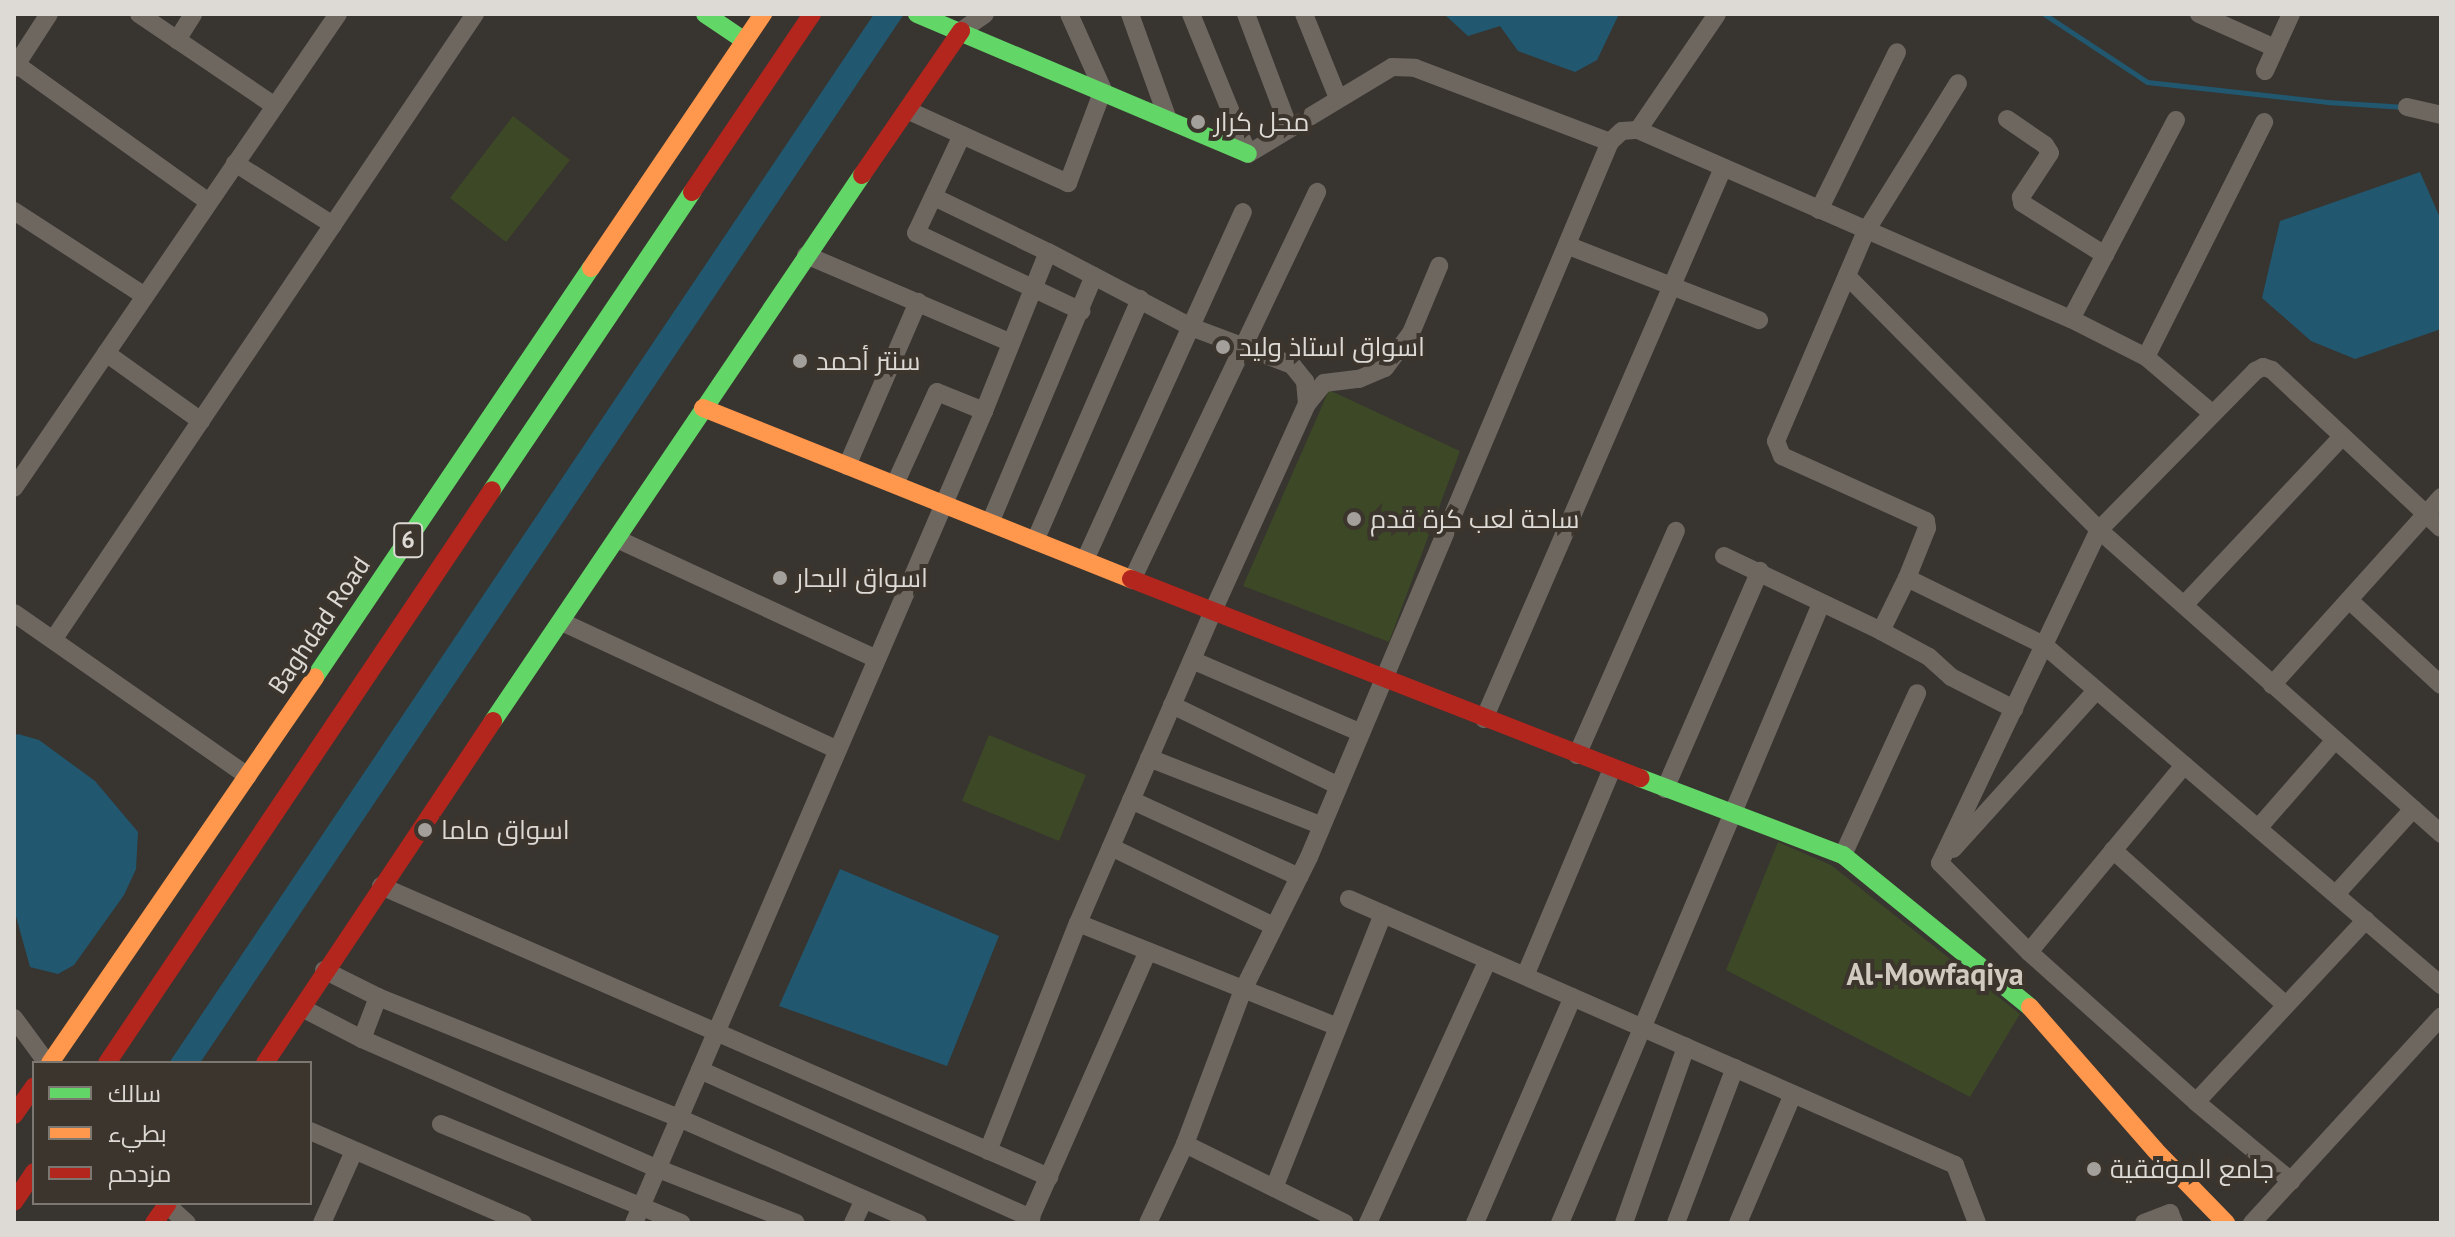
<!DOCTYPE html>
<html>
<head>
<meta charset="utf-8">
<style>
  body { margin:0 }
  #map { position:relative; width:2455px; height:1237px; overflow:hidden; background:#383430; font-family:"PT Sans",Cairo,sans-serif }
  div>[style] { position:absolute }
  .green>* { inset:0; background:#3c4826 }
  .water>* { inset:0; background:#21586f }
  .stream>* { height:5px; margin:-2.5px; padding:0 2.5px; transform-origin:2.5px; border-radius:2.5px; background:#21586f }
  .street>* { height:18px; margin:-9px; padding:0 9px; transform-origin:9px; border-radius:9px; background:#6e6760 }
  .fast>* { height:18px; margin:-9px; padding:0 9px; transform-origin:9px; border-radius:9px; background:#63d668 }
  .slow>* { height:18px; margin:-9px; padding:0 9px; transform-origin:9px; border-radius:9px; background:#ff974d }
  .jam>* { height:18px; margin:-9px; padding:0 9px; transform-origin:9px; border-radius:9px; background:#b3261e }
  .dots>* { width:22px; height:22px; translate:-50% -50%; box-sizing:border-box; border:4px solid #3b352d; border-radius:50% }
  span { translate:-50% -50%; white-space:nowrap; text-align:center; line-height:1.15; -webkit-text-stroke:8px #3b352d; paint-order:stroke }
  .shield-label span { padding:2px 6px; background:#3b352d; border:2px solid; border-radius:6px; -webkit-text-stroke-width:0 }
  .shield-label { font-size:24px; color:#ddd9d4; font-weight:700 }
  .poi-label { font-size:26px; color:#ddd9d4 }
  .left { translate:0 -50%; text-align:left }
  .street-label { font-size:26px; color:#ddd9d4 }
  .quarter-label { font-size:30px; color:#d1cac1; font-weight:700 }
  .frame { position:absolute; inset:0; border:16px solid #ddd9d4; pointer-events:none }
  .legend { position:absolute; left:32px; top:1061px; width:280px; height:144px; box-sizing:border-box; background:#3b352d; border:2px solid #7c7770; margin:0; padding:10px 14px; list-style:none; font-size:24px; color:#ddd9d4 }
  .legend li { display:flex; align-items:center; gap:16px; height:40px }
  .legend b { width:40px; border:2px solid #7c7770 }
</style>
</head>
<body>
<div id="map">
  <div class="green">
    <i style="clip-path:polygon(513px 116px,570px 160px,506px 242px,450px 198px)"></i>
    <i style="clip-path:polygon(1329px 390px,1460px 451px,1389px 642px,1243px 586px)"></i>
    <i style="clip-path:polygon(989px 735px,1086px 775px,1059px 841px,962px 801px)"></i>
    <i style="clip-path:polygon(1778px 842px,1831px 865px,2020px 1014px,1970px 1097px,1726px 970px)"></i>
  </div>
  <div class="water">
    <i style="clip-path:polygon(874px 14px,904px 14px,200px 1063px,169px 1063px)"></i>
    <i style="clip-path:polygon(1444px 14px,1619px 14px,1597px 60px,1575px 72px,1518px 51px,1500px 26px,1468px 36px)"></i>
    <i style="clip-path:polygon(2420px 172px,2441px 220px,2441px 329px,2355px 359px,2311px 341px,2262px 298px,2280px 221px)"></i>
    <i style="clip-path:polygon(18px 734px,39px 740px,95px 781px,138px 832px,136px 869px,124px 895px,74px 965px,58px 974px,30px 967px,14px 909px,14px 736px)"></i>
    <i style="clip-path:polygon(840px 869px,999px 936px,947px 1066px,779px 1006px)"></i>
  </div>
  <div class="stream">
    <i style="left:2044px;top:14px;width:123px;rotate:33.4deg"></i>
    <i style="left:2147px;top:82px;width:181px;rotate:6.3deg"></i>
    <i style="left:2327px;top:102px;width:78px;rotate:3.7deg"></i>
  </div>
  <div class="street">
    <i style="left:139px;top:14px;width:164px;rotate:34.1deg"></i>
    <i style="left:1130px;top:14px;width:109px;rotate:70.2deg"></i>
    <i style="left:1191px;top:14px;width:151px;rotate:67.8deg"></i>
    <i style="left:1248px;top:154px;width:168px;rotate:-31.1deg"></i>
    <i style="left:1392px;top:67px;width:23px;rotate:2deg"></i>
    <i style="left:1415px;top:68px;width:209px;rotate:20.8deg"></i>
    <i style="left:1246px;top:14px;width:122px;rotate:69.3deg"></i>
    <i style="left:1304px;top:14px;width:91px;rotate:68deg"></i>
    <i style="left:2199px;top:14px;width:83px;rotate:24.1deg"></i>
    <i style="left:961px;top:31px;width:29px;rotate:-35deg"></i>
    <i style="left:177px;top:40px;width:31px;rotate:-58deg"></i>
    <i style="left:16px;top:64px;width:237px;rotate:35.6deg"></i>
    <i style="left:14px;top:68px;width:64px;rotate:-57.1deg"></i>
    <i style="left:2265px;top:71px;width:63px;rotate:-65.5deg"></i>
    <i style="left:2407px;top:107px;width:35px;rotate:13deg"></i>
    <i style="left:907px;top:110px;width:177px;rotate:24.4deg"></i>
    <i style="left:1068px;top:183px;width:99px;rotate:-69.4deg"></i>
    <i style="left:1103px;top:90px;width:83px;rotate:-114.1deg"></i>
    <i style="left:2007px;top:119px;width:46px;rotate:34.4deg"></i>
    <i style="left:2045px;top:145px;width:9px;rotate:58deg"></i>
    <i style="left:2050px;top:153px;width:53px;rotate:123.4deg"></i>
    <i style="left:2021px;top:197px;width:6px;rotate:81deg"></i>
    <i style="left:2022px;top:203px;width:98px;rotate:32.1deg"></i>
    <i style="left:1638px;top:130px;width:140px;rotate:-55.7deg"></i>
    <i style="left:962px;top:135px;width:108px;rotate:115.1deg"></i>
    <i style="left:916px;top:233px;width:183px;rotate:25.3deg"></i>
    <i style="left:235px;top:163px;width:116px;rotate:32.3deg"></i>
    <i style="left:934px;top:197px;width:127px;rotate:25.8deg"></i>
    <i style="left:1048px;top:252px;width:161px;rotate:27.7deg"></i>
    <i style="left:1191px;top:327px;width:108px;rotate:20.6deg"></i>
    <i style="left:1292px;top:365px;width:21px;rotate:51deg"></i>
    <i style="left:1305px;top:381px;width:23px;rotate:85deg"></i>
    <i style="left:1819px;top:210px;width:176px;rotate:-63.7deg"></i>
    <i style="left:14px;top:211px;width:156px;rotate:33deg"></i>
    <i style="left:1569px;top:246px;width:204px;rotate:21.3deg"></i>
    <i style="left:806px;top:255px;width:223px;rotate:23.2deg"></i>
    <i style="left:1847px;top:276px;width:358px;rotate:45.2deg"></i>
    <i style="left:2099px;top:530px;width:458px;rotate:41.6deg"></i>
    <i style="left:2071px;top:319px;width:225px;rotate:-62.2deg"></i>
    <i style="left:106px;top:353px;width:117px;rotate:35.6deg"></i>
    <i style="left:2146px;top:357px;width:263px;rotate:-63.3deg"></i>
    <i style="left:847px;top:466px;width:179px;rotate:-66.6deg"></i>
    <i style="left:895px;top:484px;width:101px;rotate:-65.5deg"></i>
    <i style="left:937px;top:392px;width:51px;rotate:22deg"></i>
    <i style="left:14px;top:488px;width:574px;rotate:-55.65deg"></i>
    <i style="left:990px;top:523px;width:268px;rotate:-67.2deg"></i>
    <i style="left:617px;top:539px;width:286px;rotate:24.8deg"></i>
    <i style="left:1035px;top:541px;width:264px;rotate:-66.5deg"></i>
    <i style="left:1724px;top:556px;width:174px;rotate:25.5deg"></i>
    <i style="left:1881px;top:631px;width:55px;rotate:28.4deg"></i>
    <i style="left:1929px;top:657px;width:30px;rotate:42deg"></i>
    <i style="left:1951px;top:677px;width:71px;rotate:26.9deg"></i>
    <i style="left:1085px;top:560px;width:382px;rotate:-65.6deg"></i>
    <i style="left:1907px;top:578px;width:153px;rotate:26.1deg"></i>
    <i style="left:2044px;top:645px;width:523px;rotate:40.58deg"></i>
    <i style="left:1132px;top:580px;width:430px;rotate:-64.5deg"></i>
    <i style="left:2349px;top:600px;width:125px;rotate:42.7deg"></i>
    <i style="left:2184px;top:605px;width:231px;rotate:-46.8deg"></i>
    <i style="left:14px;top:613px;width:285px;rotate:34.9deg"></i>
    <i style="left:562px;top:622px;width:304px;rotate:24.9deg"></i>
    <i style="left:1881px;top:631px;width:59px;rotate:-63.9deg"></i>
    <i style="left:1907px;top:578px;width:54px;rotate:-68.2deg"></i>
    <i style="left:1927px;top:528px;width:7px;rotate:-98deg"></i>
    <i style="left:1926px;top:521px;width:158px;rotate:-155.7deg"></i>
    <i style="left:1782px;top:456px;width:16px;rotate:-112deg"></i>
    <i style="left:1776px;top:441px;width:228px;rotate:-66.8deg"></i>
    <i style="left:1866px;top:231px;width:174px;rotate:-58.1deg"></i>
    <i style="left:53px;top:640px;width:755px;rotate:-56.02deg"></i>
    <i style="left:1192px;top:660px;width:182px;rotate:23.3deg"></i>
    <i style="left:2272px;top:685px;width:253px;rotate:-48deg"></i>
    <i style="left:1172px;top:705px;width:183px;rotate:25.9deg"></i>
    <i style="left:1484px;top:719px;width:601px;rotate:-66.55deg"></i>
    <i style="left:1577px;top:755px;width:245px;rotate:-66.2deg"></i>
    <i style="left:1149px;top:758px;width:184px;rotate:21.4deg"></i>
    <i style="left:1665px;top:789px;width:238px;rotate:-66.5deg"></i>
    <i style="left:1131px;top:800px;width:185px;rotate:24.6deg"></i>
    <i style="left:2260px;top:826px;width:114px;rotate:-48.9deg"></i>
    <i style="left:1111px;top:847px;width:181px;rotate:25.9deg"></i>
    <i style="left:1953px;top:849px;width:213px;rotate:-47.9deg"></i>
    <i style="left:2113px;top:850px;width:232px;rotate:41.9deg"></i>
    <i style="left:1843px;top:855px;width:178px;rotate:-65.4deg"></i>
    <i style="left:1940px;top:863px;width:369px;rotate:-64.5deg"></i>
    <i style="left:2099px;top:530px;width:223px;rotate:-45.5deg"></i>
    <i style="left:2255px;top:371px;width:9px;rotate:-27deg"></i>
    <i style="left:2263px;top:367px;width:9px;rotate:18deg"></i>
    <i style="left:2272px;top:370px;width:231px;rotate:43.1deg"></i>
    <i style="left:1940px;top:863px;width:126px;rotate:45deg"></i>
    <i style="left:2029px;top:952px;width:224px;rotate:41.9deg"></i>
    <i style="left:2196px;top:1102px;width:124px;rotate:39.7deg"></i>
    <i style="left:381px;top:886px;width:729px;rotate:23.54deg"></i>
    <i style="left:2336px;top:894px;width:115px;rotate:-47.8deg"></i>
    <i style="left:1349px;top:899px;width:662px;rotate:23.7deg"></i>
    <i style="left:1955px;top:1165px;width:62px;rotate:69.2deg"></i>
    <i style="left:1078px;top:923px;width:278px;rotate:21.8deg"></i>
    <i style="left:2029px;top:952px;width:243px;rotate:-50.3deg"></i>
    <i style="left:324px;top:970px;width:60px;rotate:26.6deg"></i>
    <i style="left:378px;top:997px;width:324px;rotate:21.9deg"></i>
    <i style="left:679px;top:1118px;width:261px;rotate:23.7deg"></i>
    <i style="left:1525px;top:976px;width:225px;rotate:-67.2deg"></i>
    <i style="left:302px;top:1008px;width:68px;rotate:27.3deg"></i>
    <i style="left:362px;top:1039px;width:321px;rotate:23.7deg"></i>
    <i style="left:656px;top:1168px;width:150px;rotate:21.4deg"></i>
    <i style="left:14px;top:1018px;width:56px;rotate:53.7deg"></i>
    <i style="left:362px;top:1039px;width:45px;rotate:-69.1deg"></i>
    <i style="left:700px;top:1070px;width:363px;rotate:24.1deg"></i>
    <i style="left:2196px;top:1102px;width:249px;rotate:-47deg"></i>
    <i style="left:441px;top:1124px;width:260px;rotate:22.4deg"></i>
    <i style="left:310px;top:1131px;width:232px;rotate:23.4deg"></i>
    <i style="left:1185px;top:1144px;width:178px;rotate:26.3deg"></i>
    <i style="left:988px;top:1151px;width:245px;rotate:-68.5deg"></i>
    <i style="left:1078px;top:923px;width:340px;rotate:-66.6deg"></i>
    <i style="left:1213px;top:611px;width:227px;rotate:-65.6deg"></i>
    <i style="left:1307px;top:404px;width:27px;rotate:-51deg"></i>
    <i style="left:1324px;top:383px;width:35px;rotate:-7deg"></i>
    <i style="left:1359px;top:379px;width:28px;rotate:-23deg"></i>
    <i style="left:1385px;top:368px;width:44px;rotate:-53.4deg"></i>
    <i style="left:1411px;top:333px;width:73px;rotate:-67.3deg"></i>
    <i style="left:1274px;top:1188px;width:295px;rotate:-68.3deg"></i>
    <i style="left:167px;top:1205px;width:27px;rotate:42deg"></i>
    <i style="left:322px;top:1223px;width:79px;rotate:-66deg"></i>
    <i style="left:634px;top:1223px;width:884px;rotate:-66.68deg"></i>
    <i style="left:984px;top:411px;width:171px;rotate:-68.1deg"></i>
    <i style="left:853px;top:1223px;width:26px;rotate:-65deg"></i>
    <i style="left:1028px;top:1223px;width:297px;rotate:-66.2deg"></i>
    <i style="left:1148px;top:1223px;width:87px;rotate:-64.9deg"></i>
    <i style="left:1185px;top:1144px;width:165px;rotate:-69.4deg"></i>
    <i style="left:1243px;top:990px;width:148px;rotate:-63.6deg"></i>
    <i style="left:1309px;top:857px;width:776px;rotate:-67.17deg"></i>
    <i style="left:1610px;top:142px;width:16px;rotate:-43deg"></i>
    <i style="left:1622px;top:131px;width:16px;rotate:-4deg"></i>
    <i style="left:1638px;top:130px;width:472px;rotate:23.6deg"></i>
    <i style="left:2071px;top:319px;width:84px;rotate:26.9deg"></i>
    <i style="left:2146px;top:357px;width:88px;rotate:40.4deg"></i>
    <i style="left:1368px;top:1223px;width:289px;rotate:-65.5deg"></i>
    <i style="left:1475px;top:1223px;width:246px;rotate:-66.6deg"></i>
    <i style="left:1560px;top:1223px;width:672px;rotate:-67.14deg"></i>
    <i style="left:1624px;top:1223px;width:187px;rotate:-70.6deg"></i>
    <i style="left:1676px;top:1223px;width:166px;rotate:-69.2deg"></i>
    <i style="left:1738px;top:1223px;width:140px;rotate:-66.9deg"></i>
    <i style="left:2144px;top:1223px;width:28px;rotate:-21deg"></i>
    <i style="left:2170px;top:1213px;width:11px;rotate:68deg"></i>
    <i style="left:2252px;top:1223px;width:280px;rotate:-47.5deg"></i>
  </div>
  <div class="fast">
    <i style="left:705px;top:14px;width:48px;rotate:34deg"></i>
    <i style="left:917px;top:14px;width:359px;rotate:22.9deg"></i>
    <i style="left:492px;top:490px;width:359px;rotate:-56.1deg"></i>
    <i style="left:315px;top:677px;width:493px;rotate:-56deg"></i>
    <i style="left:493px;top:721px;width:659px;rotate:-55.95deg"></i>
    <i style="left:1640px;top:778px;width:217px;rotate:20.8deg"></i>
    <i style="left:1843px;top:855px;width:241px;rotate:39.1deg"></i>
  </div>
  <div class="slow">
    <i style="left:591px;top:268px;width:307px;rotate:-55.9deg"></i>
    <i style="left:703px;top:408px;width:461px;rotate:21.8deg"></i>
    <i style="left:2030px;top:1007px;width:190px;rotate:48.8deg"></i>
    <i style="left:2155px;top:1150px;width:102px;rotate:45.8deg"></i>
    <i style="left:50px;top:1063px;width:468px;rotate:-55.5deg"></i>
  </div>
  <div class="jam">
    <i style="left:862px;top:175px;width:175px;rotate:-55.5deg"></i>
    <i style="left:692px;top:192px;width:215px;rotate:-56deg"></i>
    <i style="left:1131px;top:579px;width:547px;rotate:21.35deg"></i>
    <i style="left:107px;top:1063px;width:690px;rotate:-56.1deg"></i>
    <i style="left:265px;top:1063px;width:411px;rotate:-56.3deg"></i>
    <i style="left:14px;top:1115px;width:35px;rotate:-55deg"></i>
    <i style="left:14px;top:1202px;width:36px;rotate:-56deg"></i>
    <i style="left:154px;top:1223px;width:24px;rotate:-55deg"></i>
  </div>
  <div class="dots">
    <i style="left:1198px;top:122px;background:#a39f9b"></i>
    <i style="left:1223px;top:347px;background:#a39f9b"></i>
    <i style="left:800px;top:361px;background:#a39f9b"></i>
    <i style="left:1354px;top:519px;background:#a39f9b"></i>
    <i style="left:780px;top:578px;background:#a39f9b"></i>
    <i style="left:425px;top:830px;background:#a39f9b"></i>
    <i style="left:2094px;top:1169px;background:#a39f9b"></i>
  </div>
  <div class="shield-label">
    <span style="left:408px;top:540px">6</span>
  </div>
  <div class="poi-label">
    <span class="left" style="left:1214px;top:122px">محل كرار</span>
    <span class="left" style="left:1239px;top:347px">اسواق استاذ وليد</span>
    <span class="left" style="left:816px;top:361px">سنتر أحمد</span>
    <span class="left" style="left:1370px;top:519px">ساحة لعب كرة قدم</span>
    <span class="left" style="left:796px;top:578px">اسواق البحار</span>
    <span class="left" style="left:441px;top:830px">اسواق ماما</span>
    <span class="left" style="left:2110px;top:1169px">جامع الموفقية</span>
  </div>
  <div class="street-label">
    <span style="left:319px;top:625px;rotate:-56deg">Baghdad Road</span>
  </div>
  <div class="quarter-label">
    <span style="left:1935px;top:974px">Al-Mowfaqiya</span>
  </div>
  <div class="frame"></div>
  <ul class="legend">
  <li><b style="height:10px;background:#63d668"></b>سالك</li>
  <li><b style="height:10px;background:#ff974d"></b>بطيء</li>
  <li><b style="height:10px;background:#b3261e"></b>مزدحم</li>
  </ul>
</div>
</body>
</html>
